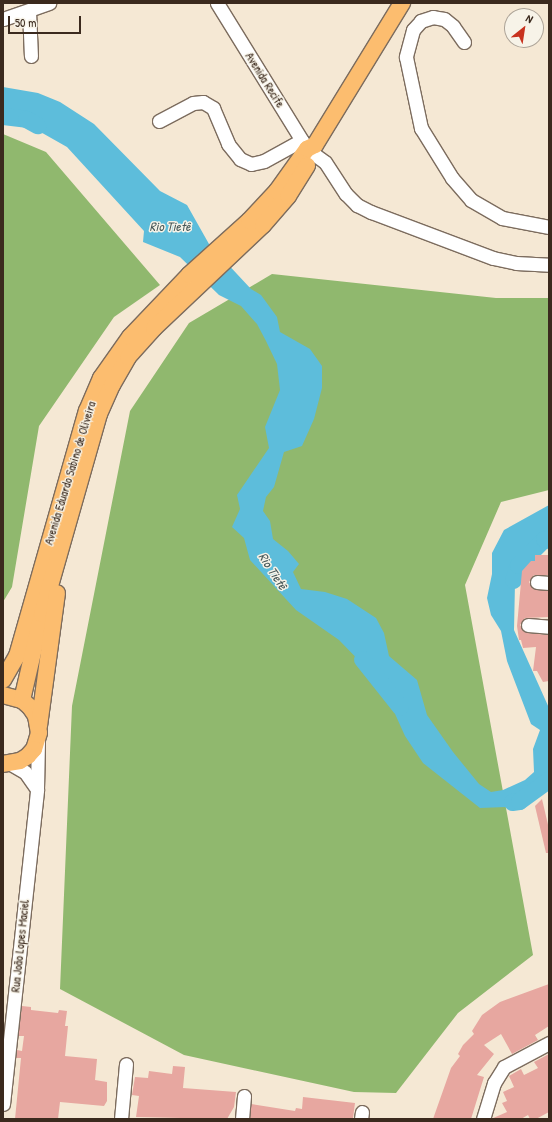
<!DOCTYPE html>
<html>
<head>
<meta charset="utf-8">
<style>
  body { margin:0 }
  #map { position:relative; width:552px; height:1122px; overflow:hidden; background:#f5e8d4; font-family:"Patrick Hand",sans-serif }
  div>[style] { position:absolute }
  .forest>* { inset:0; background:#90b86e }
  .water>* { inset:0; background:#5dbddb }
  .river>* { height:17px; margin:-8.5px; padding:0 8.5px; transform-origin:8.5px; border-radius:8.5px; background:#5dbddb }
  .building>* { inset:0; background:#e7a7a0 }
  .roads { filter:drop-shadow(1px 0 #7c6c5e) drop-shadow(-1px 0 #7c6c5e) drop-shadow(0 1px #7c6c5e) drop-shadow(0 -1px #7c6c5e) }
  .minor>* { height:13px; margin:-6.5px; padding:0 6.5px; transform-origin:6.5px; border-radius:6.5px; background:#fff }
  .major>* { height:16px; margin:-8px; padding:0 8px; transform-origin:8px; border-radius:8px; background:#fcbd6f }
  span { translate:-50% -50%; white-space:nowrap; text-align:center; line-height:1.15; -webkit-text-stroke:3px #f7f3e8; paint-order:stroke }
  .street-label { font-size:12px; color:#3b2a1e }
  .water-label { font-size:13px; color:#455657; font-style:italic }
  .frame { position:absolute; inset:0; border:4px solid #3b2a1e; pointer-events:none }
  .north { position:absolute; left:504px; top:8px; width:40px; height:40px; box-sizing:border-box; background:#f7f3e8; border:1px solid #aca397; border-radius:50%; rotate:30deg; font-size:11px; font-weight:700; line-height:16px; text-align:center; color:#3b2a1e }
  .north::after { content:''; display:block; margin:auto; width:14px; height:18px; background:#c8321e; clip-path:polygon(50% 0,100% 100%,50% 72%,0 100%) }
  .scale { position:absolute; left:8px; top:16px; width:73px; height:18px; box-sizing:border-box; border:2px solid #3b2a1e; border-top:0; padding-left:5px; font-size:12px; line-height:14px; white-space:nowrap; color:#3b2a1e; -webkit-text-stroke:3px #f7f3e8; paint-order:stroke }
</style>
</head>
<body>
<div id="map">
  <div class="forest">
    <i style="clip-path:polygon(3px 134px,46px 152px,160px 285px,114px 317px,39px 426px,12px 587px,3px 602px)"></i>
    <i style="clip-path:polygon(272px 274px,496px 298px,549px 298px,549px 490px,501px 502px,465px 585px,533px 955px,458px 1013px,396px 1093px,354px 1092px,184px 1055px,60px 989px,72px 706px,130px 411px,189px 323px)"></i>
  </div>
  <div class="water">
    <i style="clip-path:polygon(3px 87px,38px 93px,60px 102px,94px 124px,160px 191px,187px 205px,209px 244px,251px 289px,261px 295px,277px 317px,280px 332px,310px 349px,322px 366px,322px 388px,314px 419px,302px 446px,284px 452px,274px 487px,266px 497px,263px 511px,270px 521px,273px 539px,288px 551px,299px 564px,293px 572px,301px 589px,325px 592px,347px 599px,376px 618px,384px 633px,389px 656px,417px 680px,427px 715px,453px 752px,479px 784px,491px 792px,503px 790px,525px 780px,534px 772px,533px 749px,540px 730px,531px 724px,507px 661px,501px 631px,491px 615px,487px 598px,492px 574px,492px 553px,504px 530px,549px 505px,549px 536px,533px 544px,523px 561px,515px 583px,514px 630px,549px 708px,549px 779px,532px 791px,526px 802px,506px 807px,480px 808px,423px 763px,405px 736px,391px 705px,384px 680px,373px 675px,339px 640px,296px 610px,250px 560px,244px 538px,232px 527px,240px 509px,237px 495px,269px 448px,265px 427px,280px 390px,277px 364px,266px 341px,257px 324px,241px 306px,219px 295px,180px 257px,143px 242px,144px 231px,67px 147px,14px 117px,3px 117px)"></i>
  </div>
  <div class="river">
    <i style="left:3px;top:116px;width:23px;rotate:7deg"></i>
    <i style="left:26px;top:119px;width:13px;rotate:29deg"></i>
    <i style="left:513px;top:580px;width:16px;rotate:-72deg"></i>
    <i style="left:518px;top:565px;width:37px;rotate:-45deg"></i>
    <i style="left:544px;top:539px;width:5px;rotate:11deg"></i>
    <i style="left:362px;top:659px;width:61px;rotate:51.6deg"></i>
    <i style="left:512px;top:802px;width:7px;rotate:-8deg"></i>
    <i style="left:519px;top:801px;width:37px;rotate:-36deg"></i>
  </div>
  <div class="building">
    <i style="clip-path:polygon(535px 555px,549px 555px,549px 575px,534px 575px,529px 582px,533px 589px,549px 591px,549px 617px,525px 618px,520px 625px,527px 633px,549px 635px,549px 681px,543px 682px,537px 671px,533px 671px,536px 647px,523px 648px,521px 640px,519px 640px,517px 626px,522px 571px,531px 561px,535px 561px)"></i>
    <i style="clip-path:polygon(542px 799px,549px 829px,549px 853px,546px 853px,535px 806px)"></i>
    <i style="clip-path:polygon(549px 984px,549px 1026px,535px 1035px,538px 1040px,512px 1054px,501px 1034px,484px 1045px,494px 1054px,477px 1075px,484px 1077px,471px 1119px,433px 1119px,451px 1068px,460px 1056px,458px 1054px,463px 1045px,474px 1034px,472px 1031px,482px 1015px,500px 1002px)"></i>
    <i style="clip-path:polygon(22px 1006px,31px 1007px,31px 1010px,58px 1013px,59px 1010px,67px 1011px,65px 1026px,68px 1026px,65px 1056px,97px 1059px,95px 1080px,107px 1082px,107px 1101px,104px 1106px,60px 1102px,58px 1119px,15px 1119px,21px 1058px,16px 1058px,17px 1050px,22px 1051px,24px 1036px,18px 1036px)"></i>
    <i style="clip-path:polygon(549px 1054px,549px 1112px,536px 1119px,530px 1119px,528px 1115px,521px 1119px,491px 1119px,507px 1112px,502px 1103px,507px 1101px,503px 1092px,514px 1087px,509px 1076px,521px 1069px,524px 1075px,538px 1068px,534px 1062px)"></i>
    <i style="clip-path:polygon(173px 1066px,185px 1067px,183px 1088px,236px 1092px,234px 1107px,227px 1119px,136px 1117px,139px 1096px,132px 1095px,135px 1077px,148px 1078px,149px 1071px,172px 1074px)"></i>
    <i style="clip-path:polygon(303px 1097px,355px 1103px,353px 1118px,250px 1119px,251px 1104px,295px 1111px,296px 1108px,302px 1109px)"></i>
  </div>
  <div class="roads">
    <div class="minor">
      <i style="left:217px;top:3px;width:172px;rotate:58.3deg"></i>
      <i style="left:307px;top:149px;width:22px;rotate:36deg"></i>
      <i style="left:325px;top:162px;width:38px;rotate:57deg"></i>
      <i style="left:346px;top:194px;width:16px;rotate:45deg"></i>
      <i style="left:357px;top:205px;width:16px;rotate:27deg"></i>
      <i style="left:371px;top:212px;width:130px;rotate:20.7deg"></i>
      <i style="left:493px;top:258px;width:24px;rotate:12deg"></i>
      <i style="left:516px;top:263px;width:33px;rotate:3deg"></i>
      <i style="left:29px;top:11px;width:45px;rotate:87.5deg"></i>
      <i style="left:3px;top:19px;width:49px;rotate:-19.2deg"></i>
      <i style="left:464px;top:42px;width:19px;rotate:-125deg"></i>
      <i style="left:453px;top:26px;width:11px;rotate:-142deg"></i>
      <i style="left:444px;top:19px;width:11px;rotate:-170deg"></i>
      <i style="left:433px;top:17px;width:13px;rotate:162deg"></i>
      <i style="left:421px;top:21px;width:12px;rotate:132deg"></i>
      <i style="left:413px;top:30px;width:28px;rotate:105deg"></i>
      <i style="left:406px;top:57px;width:73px;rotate:78.1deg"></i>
      <i style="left:421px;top:128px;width:59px;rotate:58.2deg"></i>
      <i style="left:452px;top:178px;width:29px;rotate:49deg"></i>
      <i style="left:471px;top:200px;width:36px;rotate:30deg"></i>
      <i style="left:502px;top:218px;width:48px;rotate:10.8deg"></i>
      <i style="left:159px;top:121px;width:38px;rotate:-28deg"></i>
      <i style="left:193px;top:103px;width:10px;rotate:-6deg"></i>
      <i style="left:203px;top:102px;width:12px;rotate:31deg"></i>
      <i style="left:213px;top:108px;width:39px;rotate:67deg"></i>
      <i style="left:228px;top:144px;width:19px;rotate:51deg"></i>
      <i style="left:240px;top:159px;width:12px;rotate:24deg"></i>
      <i style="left:251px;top:164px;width:13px;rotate:-13deg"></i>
      <i style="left:264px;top:161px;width:43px;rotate:-28.9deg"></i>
      <i style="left:537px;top:582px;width:12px;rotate:5deg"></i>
      <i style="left:528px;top:625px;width:21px;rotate:5deg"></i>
      <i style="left:11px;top:764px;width:16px;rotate:30deg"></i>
      <i style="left:25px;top:772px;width:21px;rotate:55deg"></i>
      <i style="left:3px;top:1104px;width:317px;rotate:-83.8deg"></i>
      <i style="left:37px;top:789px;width:49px;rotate:-88.8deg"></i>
      <i style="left:121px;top:1119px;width:55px;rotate:-84.8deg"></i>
      <i style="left:242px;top:1119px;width:23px;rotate:-85deg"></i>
      <i style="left:361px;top:1119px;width:7px;rotate:-82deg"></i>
      <i style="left:483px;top:1119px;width:38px;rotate:-73deg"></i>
      <i style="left:494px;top:1083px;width:19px;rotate:-58deg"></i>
      <i style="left:504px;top:1067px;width:51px;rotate:-28.1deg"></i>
    </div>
    <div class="major">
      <i style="left:3px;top:680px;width:28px;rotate:-60deg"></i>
      <i style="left:17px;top:656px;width:255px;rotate:-74.1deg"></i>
      <i style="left:87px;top:411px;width:36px;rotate:-67deg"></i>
      <i style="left:101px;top:378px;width:50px;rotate:-54.7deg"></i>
      <i style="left:130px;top:337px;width:86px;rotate:-46.4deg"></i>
      <i style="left:189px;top:275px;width:81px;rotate:-42deg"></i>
      <i style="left:249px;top:221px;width:41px;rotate:-47deg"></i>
      <i style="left:277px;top:191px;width:52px;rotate:-54.5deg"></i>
      <i style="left:307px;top:149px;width:9px;rotate:-27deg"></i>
      <i style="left:315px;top:145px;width:167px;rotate:-58.5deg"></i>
      <i style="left:3px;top:695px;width:20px;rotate:15deg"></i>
      <i style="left:22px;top:700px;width:11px;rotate:41deg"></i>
      <i style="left:30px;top:707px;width:11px;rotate:56deg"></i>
      <i style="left:36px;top:716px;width:17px;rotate:80deg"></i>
      <i style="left:39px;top:733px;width:17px;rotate:107deg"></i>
      <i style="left:34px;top:749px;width:9px;rotate:131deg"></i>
      <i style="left:28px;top:756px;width:9px;rotate:148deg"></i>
      <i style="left:20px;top:761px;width:17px;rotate:170deg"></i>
      <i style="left:22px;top:700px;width:88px;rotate:-76.9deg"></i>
      <i style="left:42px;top:614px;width:208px;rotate:-74.1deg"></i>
      <i style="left:99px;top:414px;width:32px;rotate:-66deg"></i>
      <i style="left:112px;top:385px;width:32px;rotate:-60deg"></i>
      <i style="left:128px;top:357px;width:39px;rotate:-48deg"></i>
      <i style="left:154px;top:328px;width:150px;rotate:-43.4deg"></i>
      <i style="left:263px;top:225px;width:38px;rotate:-49deg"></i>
      <i style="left:288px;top:196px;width:36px;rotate:-58deg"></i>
      <i style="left:39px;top:726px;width:134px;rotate:-82.3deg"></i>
    </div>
  </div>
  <div class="street-label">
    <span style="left:265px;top:80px;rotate:58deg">Avenida Recife</span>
    <span style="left:70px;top:473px;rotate:-73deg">Avenida Eduardo Sabino de Oliveira</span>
    <span style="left:20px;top:946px;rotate:-84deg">Rua João Lopes Maciel</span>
  </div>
  <div class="water-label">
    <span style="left:170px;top:226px">Rio Tietê</span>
    <span style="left:273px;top:571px;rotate:57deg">Rio Tietê</span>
  </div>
  <div class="frame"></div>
  <div class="north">N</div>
  <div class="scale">50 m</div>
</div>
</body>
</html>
